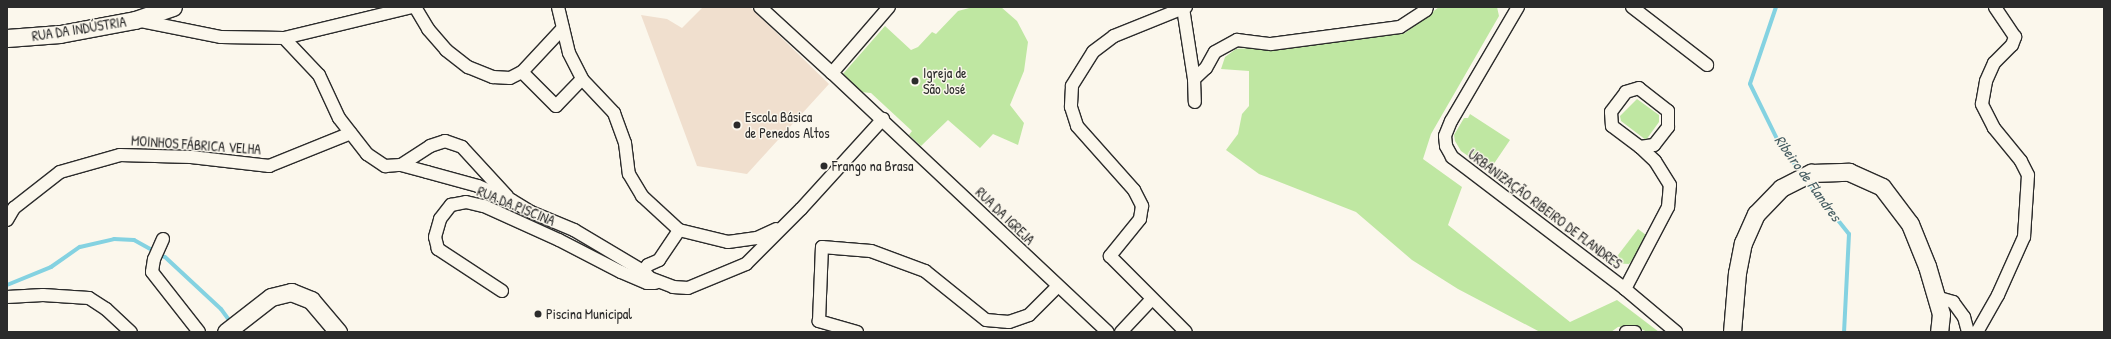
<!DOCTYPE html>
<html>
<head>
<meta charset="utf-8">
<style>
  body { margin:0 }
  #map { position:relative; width:2111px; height:339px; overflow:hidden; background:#fbf7ec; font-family:"Patrick Hand",sans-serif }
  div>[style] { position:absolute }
  .built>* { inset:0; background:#f0dfce }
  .green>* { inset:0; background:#bfe7a2 }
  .stream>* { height:4px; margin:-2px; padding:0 2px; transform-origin:2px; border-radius:2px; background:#84d2e1 }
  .roads { filter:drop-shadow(1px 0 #2b2b2b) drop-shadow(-1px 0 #2b2b2b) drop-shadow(0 1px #2b2b2b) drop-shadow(0 -1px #2b2b2b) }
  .street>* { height:12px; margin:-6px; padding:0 6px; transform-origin:6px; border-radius:6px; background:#fbf7ec }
  .secondary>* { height:17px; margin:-8.5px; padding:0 8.5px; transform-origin:8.5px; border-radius:8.5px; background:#fbf7ec }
  .dots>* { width:11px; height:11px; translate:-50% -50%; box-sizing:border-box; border:2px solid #fbf7ec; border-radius:50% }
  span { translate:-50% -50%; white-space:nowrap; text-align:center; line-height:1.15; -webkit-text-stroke:3px #fbf7ec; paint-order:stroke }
  .street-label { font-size:14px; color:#2b2b2b }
  .poi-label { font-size:14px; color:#2b2b2b }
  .left { translate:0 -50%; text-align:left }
  .water-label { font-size:15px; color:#465d62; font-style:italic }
  .frame { position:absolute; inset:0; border:8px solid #2b2b2b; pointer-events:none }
</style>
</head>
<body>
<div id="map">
  <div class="built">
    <i style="clip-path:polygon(703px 7px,750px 7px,829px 84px,747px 174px,697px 166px,641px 15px,667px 19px,682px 28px)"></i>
  </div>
  <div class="green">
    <i style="clip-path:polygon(973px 7px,1001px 7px,1017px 21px,1028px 42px,1024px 71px,1010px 105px,1024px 123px,1018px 145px,993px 134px,980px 148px,948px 120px,921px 146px,909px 135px,912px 131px,871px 93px,861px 92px,842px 75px,885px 26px,911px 50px,918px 47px,932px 32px,936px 34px,958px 11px)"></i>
    <i style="clip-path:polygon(1439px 7px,1497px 7px,1499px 16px,1431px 134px,1423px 159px,1462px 187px,1448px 225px,1570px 322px,1617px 300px,1659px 332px,1647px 332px,1634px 325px,1618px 327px,1611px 332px,1540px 332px,1458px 289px,1412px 260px,1356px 212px,1259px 174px,1226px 150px,1238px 134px,1242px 114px,1249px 106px,1249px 71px,1221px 69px,1225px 57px,1236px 49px,1349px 41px,1405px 33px)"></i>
    <i style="clip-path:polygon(1637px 99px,1659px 115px,1659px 122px,1646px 140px,1621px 121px,1620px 116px)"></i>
    <i style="clip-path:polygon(1470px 114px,1510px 140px,1491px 168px,1472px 154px,1468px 156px,1461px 151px,1455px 141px,1454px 135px,1464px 118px,1468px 118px)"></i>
    <i style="clip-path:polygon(1638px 229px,1650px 238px,1629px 264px,1612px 263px)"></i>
  </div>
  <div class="stream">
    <i style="left:1776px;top:7px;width:81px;rotate:108.7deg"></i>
    <i style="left:1750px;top:84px;width:64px;rotate:63.8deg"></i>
    <i style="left:1778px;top:141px;width:39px;rotate:54deg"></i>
    <i style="left:1806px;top:180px;width:69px;rotate:51.5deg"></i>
    <i style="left:1849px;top:234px;width:98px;rotate:92.9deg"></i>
    <i style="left:7px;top:285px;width:48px;rotate:-22.2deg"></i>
    <i style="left:51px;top:267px;width:35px;rotate:-35deg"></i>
    <i style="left:80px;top:247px;width:35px;rotate:-13deg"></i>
    <i style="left:114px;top:239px;width:20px;rotate:3deg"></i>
    <i style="left:134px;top:240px;width:35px;rotate:29deg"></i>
    <i style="left:165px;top:257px;width:76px;rotate:42.9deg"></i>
    <i style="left:221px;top:309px;width:19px;rotate:54deg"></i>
  </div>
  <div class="roads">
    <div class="street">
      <i style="left:415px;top:7px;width:26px;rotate:59deg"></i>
      <i style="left:428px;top:29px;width:28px;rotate:49deg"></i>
      <i style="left:446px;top:50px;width:28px;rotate:38deg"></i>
      <i style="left:468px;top:67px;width:27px;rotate:22deg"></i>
      <i style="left:493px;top:77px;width:17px;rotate:3deg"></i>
      <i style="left:510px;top:78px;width:13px;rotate:-27deg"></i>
      <i style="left:522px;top:72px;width:60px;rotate:-47deg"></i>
      <i style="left:558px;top:7px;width:47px;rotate:76.6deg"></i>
      <i style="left:569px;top:53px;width:29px;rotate:63deg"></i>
      <i style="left:582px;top:79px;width:47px;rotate:46.7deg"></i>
      <i style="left:614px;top:113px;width:32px;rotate:70deg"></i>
      <i style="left:625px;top:143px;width:31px;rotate:83deg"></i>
      <i style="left:629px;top:174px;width:26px;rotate:59deg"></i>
      <i style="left:642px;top:196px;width:50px;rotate:42.6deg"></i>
      <i style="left:760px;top:7px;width:98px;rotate:42.5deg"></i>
      <i style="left:832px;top:73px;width:87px;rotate:-49.2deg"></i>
      <i style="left:1186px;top:7px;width:78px;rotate:158.1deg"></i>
      <i style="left:1114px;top:36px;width:26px;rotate:143deg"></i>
      <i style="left:1093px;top:52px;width:40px;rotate:122deg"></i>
      <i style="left:1072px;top:86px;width:21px;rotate:93deg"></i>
      <i style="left:1071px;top:107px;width:20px;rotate:72deg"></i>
      <i style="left:1077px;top:126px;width:86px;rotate:48.3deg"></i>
      <i style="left:1134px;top:190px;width:18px;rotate:63deg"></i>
      <i style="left:1142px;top:206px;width:13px;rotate:99deg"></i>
      <i style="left:1140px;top:219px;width:48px;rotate:129deg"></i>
      <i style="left:1110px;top:256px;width:107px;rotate:45deg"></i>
      <i style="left:1518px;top:7px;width:132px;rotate:120.4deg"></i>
      <i style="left:1451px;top:121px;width:16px;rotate:112deg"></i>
      <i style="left:1445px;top:136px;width:10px;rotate:84deg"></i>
      <i style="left:1446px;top:146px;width:13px;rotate:61deg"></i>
      <i style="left:1452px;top:157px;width:218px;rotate:37.3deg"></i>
      <i style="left:1625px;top:289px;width:67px;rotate:40.1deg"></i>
      <i style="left:1632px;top:7px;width:95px;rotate:37.7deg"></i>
      <i style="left:1183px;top:8px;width:72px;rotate:81.2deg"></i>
      <i style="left:1194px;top:79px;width:16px;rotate:-43deg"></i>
      <i style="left:1206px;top:68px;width:18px;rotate:-61deg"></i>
      <i style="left:1215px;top:52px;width:25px;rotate:-29deg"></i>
      <i style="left:1237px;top:40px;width:34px;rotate:7deg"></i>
      <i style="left:1271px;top:44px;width:130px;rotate:-7.5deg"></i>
      <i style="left:1400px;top:27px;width:31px;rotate:-33deg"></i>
      <i style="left:1426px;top:10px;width:3px;rotate:-72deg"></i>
      <i style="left:136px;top:20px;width:87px;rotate:11.3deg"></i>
      <i style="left:221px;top:37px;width:63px;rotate:0.9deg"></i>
      <i style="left:284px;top:38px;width:132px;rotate:-13.6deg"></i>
      <i style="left:284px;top:38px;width:51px;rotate:46.6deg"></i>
      <i style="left:319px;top:75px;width:47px;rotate:65.1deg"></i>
      <i style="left:339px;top:118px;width:46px;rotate:52.1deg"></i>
      <i style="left:367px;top:154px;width:22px;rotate:34deg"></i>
      <i style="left:385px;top:166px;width:16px;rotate:-4deg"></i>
      <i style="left:401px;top:165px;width:27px;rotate:15deg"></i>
      <i style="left:427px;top:172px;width:53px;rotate:15.4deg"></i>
      <i style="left:478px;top:186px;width:36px;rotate:23deg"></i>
      <i style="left:511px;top:200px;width:23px;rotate:31deg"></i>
      <i style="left:531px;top:212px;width:47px;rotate:22.7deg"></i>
      <i style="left:574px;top:230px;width:80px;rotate:30.7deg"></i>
      <i style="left:643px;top:271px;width:10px;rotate:45deg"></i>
      <i style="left:650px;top:278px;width:25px;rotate:21deg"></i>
      <i style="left:673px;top:287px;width:15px;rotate:4deg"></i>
      <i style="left:688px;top:288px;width:63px;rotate:-22.5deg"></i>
      <i style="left:746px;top:264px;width:78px;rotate:-45deg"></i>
      <i style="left:801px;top:209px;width:122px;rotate:-47.7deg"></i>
      <i style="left:522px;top:72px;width:48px;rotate:45deg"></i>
      <i style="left:556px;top:106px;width:37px;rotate:-46deg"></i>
      <i style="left:832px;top:73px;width:378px;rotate:43.2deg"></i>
      <i style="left:1194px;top:79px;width:23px;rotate:88deg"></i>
      <i style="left:401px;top:165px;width:35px;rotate:-33deg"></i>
      <i style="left:430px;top:146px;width:16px;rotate:-18deg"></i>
      <i style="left:445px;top:141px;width:18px;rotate:19deg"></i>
      <i style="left:462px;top:147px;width:67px;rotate:47.4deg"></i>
      <i style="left:7px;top:220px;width:14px;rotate:-60deg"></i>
      <i style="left:14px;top:208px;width:58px;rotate:-38deg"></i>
      <i style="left:60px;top:172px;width:62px;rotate:-15.8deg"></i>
      <i style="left:120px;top:155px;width:71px;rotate:1.6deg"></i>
      <i style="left:191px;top:157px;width:79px;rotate:6.6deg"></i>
      <i style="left:269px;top:166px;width:88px;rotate:-21.9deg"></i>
      <i style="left:679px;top:230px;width:50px;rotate:13.8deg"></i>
      <i style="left:728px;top:242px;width:29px;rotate:-8deg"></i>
      <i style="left:757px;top:238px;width:21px;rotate:-25deg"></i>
      <i style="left:163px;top:239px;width:22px;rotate:114deg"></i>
      <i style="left:154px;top:259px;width:13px;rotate:99deg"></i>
      <i style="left:152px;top:272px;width:76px;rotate:51.9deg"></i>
      <i style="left:643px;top:271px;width:8px;rotate:-50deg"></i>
      <i style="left:648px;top:265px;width:12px;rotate:-24deg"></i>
      <i style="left:659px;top:260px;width:36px;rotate:-56deg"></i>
      <i style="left:1625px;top:289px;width:93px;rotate:-62.3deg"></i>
      <i style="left:1668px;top:207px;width:22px;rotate:-85deg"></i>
      <i style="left:1670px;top:185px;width:28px;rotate:-122deg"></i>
      <i style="left:1655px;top:161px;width:21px;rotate:-137deg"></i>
      <i style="left:1640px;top:147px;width:14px;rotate:-8deg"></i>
      <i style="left:1654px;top:145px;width:23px;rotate:-52deg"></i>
      <i style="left:1668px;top:127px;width:16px;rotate:-90deg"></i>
      <i style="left:1668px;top:111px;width:37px;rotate:-142deg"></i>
      <i style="left:1639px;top:88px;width:14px;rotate:163deg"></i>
      <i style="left:1626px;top:92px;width:25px;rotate:127deg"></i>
      <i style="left:1611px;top:112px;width:14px;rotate:86deg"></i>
      <i style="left:1612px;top:126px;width:35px;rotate:37deg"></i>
      <i style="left:502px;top:291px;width:77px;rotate:-146.7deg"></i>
      <i style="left:438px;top:249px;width:12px;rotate:-104deg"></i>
      <i style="left:435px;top:237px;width:19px;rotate:-74deg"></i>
      <i style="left:440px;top:219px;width:18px;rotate:-52deg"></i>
      <i style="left:451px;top:205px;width:15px;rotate:-11deg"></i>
      <i style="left:466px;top:202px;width:18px;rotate:13deg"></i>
      <i style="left:484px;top:206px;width:82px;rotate:24.4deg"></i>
      <i style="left:559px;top:240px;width:70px;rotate:27.3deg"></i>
      <i style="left:621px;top:272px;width:28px;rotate:23deg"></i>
      <i style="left:647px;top:283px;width:8px"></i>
      <i style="left:7px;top:297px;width:36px;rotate:-3deg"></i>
      <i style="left:43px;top:295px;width:46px;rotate:3.7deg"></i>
      <i style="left:89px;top:298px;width:20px;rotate:33deg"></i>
      <i style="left:106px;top:309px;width:34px;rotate:43deg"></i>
      <i style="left:1936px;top:297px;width:18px;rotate:16deg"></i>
      <i style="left:1953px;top:302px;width:19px;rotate:54deg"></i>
      <i style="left:1964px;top:317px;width:16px;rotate:75deg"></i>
      <i style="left:857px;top:332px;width:40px;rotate:-164deg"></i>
      <i style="left:819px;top:321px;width:74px;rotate:-87.7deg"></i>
      <i style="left:822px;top:247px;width:49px;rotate:4.7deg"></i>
      <i style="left:871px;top:251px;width:58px;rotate:20.3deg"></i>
      <i style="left:925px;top:271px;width:78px;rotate:38.8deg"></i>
      <i style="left:986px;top:320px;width:23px;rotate:5deg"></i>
      <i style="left:1009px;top:322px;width:21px;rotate:-19deg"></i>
      <i style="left:1029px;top:315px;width:40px;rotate:-45deg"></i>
      <i style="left:1121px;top:332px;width:45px;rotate:-46.8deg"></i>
      <i style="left:1626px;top:332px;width:9px"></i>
      <i style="left:1977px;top:332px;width:43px;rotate:-60.4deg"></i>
      <i style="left:1998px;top:295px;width:64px;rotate:-65.9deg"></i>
      <i style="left:2024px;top:237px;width:62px;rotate:-86.3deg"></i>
      <i style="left:2028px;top:175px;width:16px;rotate:-117deg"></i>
      <i style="left:2021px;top:161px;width:43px;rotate:-129.3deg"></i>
      <i style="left:1994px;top:128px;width:27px;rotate:-117deg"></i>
      <i style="left:1982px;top:104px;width:23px;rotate:-80deg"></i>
      <i style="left:1986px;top:81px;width:20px;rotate:-66deg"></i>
      <i style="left:1994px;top:63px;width:25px;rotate:-45deg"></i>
      <i style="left:2012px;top:45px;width:9px;rotate:-69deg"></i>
      <i style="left:2015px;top:37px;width:36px;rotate:-124deg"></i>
    </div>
    <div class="secondary">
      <i style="left:7px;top:38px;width:53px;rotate:-4.3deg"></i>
      <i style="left:60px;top:34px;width:76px;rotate:-10.6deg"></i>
      <i style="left:135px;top:20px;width:40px;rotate:-18.9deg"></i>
      <i style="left:226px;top:332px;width:57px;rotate:-37.9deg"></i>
      <i style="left:271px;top:297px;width:21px;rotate:-14deg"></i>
      <i style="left:291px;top:292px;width:22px;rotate:22deg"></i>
      <i style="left:311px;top:300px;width:42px;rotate:49.8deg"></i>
      <i style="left:1732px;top:332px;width:59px;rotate:-85.2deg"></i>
      <i style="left:1737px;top:273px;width:31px;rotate:-79deg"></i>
      <i style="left:1743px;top:243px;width:32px;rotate:-66deg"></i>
      <i style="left:1756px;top:214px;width:36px;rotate:-46deg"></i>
      <i style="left:1781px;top:188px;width:34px;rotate:-27deg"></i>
      <i style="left:1811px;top:173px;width:38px;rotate:-2deg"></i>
      <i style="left:1849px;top:172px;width:36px;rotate:24deg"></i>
      <i style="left:1882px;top:187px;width:46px;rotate:52.9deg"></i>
      <i style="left:1910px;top:224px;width:45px;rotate:68deg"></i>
      <i style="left:1927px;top:266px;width:50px;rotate:73.7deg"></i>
      <i style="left:1941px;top:314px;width:18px;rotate:96deg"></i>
    </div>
  </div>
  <div class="dots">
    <i style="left:915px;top:81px;background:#2b2b2b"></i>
    <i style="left:737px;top:125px;background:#2b2b2b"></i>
    <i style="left:824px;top:166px;background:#2b2b2b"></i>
    <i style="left:538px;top:314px;background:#2b2b2b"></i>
  </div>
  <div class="street-label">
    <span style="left:79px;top:29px;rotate:-9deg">RUA DA INDÚSTRIA</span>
    <span style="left:196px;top:145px;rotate:4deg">MOINHOS FÁBRICA VELHA</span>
    <span style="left:516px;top:206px;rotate:22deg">RUA DA PISCINA</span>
    <span style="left:1545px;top:209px;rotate:37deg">URBANIZAÇÃO RIBEIRO DE FLANDRES</span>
    <span style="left:1005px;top:216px;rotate:44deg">RUA DA IGREJA</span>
  </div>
  <div class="poi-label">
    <span class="left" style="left:923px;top:81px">Igreja de<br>São José</span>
    <span class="left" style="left:745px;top:125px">Escola Básica<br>de Penedos Altos</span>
    <span class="left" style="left:832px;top:166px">Frango na Brasa</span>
    <span class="left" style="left:546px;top:314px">Piscina Municipal</span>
  </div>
  <div class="water-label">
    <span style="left:1808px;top:178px;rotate:54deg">Ribeiro de Flandres</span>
  </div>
  <div class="frame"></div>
</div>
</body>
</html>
